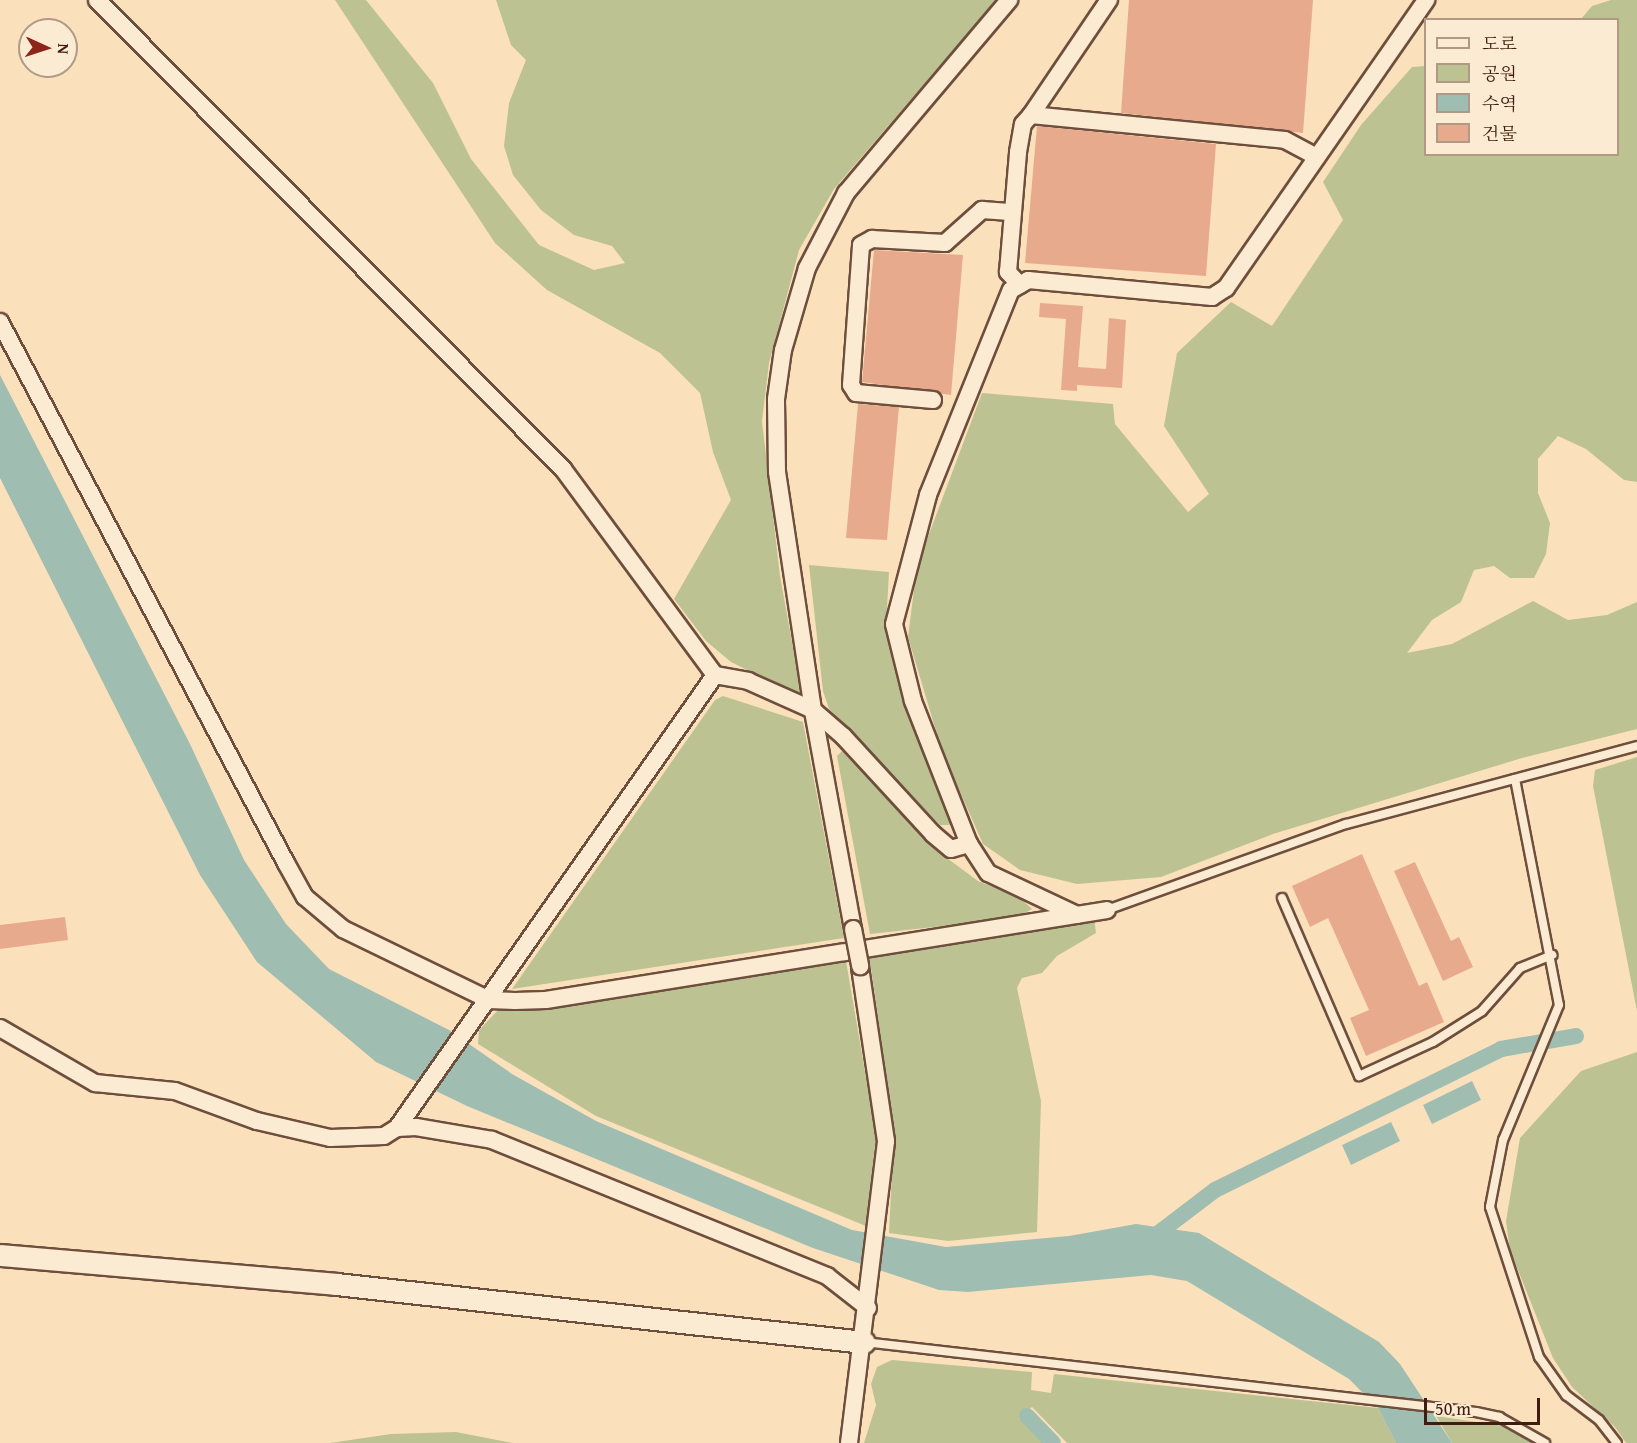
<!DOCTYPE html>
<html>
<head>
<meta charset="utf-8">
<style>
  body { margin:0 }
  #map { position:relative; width:1637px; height:1443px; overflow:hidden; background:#fbe0bc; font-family:"Gentium Book Plus","Noto Serif KR",serif }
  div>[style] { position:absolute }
  .green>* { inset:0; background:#bdc292 }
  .water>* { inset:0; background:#9fbdb0 }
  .canal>* { height:16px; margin:-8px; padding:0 8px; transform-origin:8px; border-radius:8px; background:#9fbdb0 }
  .building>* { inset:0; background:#e8aa8c }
  .roads { filter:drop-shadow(2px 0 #6e4e3c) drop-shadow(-2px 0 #6e4e3c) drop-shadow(0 2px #6e4e3c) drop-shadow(0 -2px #6e4e3c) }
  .service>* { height:8px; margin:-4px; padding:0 4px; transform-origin:4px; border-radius:4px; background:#fcebd3 }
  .minor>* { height:16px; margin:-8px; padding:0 8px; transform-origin:8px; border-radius:8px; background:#fcebd3 }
  .tertiary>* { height:21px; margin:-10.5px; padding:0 10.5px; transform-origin:10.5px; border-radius:10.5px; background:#fcebd3 }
  .bridges { filter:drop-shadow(2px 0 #6e4e3c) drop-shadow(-2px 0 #6e4e3c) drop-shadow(0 2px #6e4e3c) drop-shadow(0 -2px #6e4e3c) }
  .minor-bridge>* { height:16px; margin:-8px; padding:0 8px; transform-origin:8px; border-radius:8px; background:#fcebd3 }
  span { translate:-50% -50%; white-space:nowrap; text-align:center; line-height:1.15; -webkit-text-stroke:4.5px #fcebd3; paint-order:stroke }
  .legend { position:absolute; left:1424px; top:18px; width:195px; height:138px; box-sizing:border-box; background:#fcebd3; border:2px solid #b09985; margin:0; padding:8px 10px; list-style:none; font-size:18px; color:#3f1e11 }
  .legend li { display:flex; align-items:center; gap:12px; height:30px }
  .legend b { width:30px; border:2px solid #b09985 }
  .north { position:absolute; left:18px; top:18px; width:60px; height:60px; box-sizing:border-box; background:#fcebd3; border:2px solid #b09985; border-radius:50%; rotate:93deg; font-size:16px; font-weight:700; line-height:24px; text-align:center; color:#3f1e11 }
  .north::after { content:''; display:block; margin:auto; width:21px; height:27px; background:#8f2418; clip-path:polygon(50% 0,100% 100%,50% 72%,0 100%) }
  .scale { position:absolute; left:1424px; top:1398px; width:116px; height:27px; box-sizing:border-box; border:3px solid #3f1e11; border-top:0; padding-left:8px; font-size:18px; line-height:21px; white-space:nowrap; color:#3f1e11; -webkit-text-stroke:4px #fcebd3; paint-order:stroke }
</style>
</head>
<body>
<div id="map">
  <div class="green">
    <i style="clip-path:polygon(335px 0,366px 0,433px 83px,471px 159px,539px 245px,594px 270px,625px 263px,612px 246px,574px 235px,541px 210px,513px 175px,504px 146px,509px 103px,526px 60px,511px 45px,496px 0,996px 0,834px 189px,799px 250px,769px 363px,762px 421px,780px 576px,802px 697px,731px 662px,706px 641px,674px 599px,731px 500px,713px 452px,700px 393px,660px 353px,547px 290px,495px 243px)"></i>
    <i style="clip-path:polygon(1611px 0,1637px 0,1637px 482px,1624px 480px,1586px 449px,1558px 436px,1538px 459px,1538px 493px,1550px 523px,1546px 554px,1534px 578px,1510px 578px,1494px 566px,1474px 570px,1461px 602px,1432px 620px,1407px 653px,1452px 644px,1533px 601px,1568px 620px,1607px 615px,1637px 602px,1637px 729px,1522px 758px,1273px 834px,1161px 877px,1077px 884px,1020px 870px,983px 844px,942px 751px,908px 637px,917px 566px,982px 393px,1113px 404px,1115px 424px,1188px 512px,1209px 494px,1164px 426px,1177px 353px,1231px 302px,1272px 326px,1343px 220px,1323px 182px,1361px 125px,1412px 67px,1425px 66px,1426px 154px,1618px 154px,1618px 20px,1581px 19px,1592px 6px)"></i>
    <i style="clip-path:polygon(809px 565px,889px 572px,886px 626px,891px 651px,951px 825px,940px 825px,829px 709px,823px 691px)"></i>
    <i style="clip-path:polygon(723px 696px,803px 722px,844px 938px,512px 989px,715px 700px)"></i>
    <i style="clip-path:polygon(842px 751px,932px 847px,978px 881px,1020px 898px,1032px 909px,1016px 918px,870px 934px,837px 756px)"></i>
    <i style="clip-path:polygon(1637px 757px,1637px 1011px,1593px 786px,1595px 770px)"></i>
    <i style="clip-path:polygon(1094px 917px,1096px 933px,1057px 956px,1042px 973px,1022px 978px,1017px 988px,1041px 1101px,1037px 1232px,948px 1241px,889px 1233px,894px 1131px,869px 954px)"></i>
    <i style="clip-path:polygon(846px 961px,876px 1136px,866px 1226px,596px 1116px,478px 1044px,479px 1030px,500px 1008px)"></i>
    <i style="clip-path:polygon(1637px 1052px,1637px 1443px,1626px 1443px,1615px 1427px,1572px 1387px,1553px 1358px,1510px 1250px,1506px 1221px,1520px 1138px,1581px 1071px)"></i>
    <i style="clip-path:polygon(892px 1360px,1032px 1372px,1031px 1390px,1051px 1393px,1054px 1374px,1378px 1408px,1396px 1443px,1067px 1443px,1032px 1407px,1019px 1418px,1043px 1443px,864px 1443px,876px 1405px,871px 1384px,877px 1367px)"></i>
    <i style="clip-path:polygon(1436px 1416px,1503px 1426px,1532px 1443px,1452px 1443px)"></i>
    <i style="clip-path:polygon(456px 1432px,513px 1443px,330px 1443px,391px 1434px)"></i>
  </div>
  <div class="water">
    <i style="clip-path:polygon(0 375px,190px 744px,244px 860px,286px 924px,329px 969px,449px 1030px,512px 1074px,596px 1121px,852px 1230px,946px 1247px,1069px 1236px,1136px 1224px,1199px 1233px,1379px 1342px,1400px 1364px,1452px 1443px,1396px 1443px,1378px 1408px,1349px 1379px,1187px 1281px,1151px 1275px,968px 1292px,939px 1290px,813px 1248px,467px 1106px,376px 1062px,257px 962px,200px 875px,0 478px)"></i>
    <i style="clip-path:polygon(1472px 1081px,1481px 1100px,1432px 1124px,1423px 1105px)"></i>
    <i style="clip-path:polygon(1391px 1122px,1400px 1141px,1351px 1165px,1342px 1145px)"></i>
  </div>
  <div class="canal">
    <i style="left:1152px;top:1238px;width:79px;rotate:-37.3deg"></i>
    <i style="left:1215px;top:1190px;width:319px;rotate:-26.2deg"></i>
    <i style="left:1501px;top:1049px;width:76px;rotate:-9.8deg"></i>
    <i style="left:1027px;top:1416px;width:37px;rotate:46deg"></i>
  </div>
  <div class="building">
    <i style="clip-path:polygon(1129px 0,1313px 0,1303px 133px,1121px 113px)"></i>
    <i style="clip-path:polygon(1037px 126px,1216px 144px,1206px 276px,1025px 263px)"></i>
    <i style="clip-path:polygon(874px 250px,963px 255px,951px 395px,862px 382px)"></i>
    <i style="clip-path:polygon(1040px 303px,1083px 306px,1078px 367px,1106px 369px,1109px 318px,1126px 320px,1122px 388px,1077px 385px,1077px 391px,1061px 390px,1066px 319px,1039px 317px)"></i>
    <i style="clip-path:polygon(858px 404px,899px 407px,887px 540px,846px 538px)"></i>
    <i style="clip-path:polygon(1362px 854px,1419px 986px,1427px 982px,1444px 1022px,1366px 1056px,1350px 1018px,1369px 1010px,1328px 918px,1310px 927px,1292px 886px)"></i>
    <i style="clip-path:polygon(1415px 862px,1451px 941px,1459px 937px,1473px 967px,1443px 981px,1394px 871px)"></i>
    <i style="clip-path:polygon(65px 917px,68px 940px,0 949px,0 925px)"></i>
  </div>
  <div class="roads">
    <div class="service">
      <i style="left:1515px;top:779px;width:230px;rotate:79deg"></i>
      <i style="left:1559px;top:1005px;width:146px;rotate:112.5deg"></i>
      <i style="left:1503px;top:1140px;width:68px;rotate:101deg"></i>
      <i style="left:1490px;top:1207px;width:158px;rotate:71.9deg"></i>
      <i style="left:1539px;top:1357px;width:47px;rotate:54.6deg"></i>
      <i style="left:1566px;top:1395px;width:41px;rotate:37.1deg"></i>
      <i style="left:1599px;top:1420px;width:29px;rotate:52deg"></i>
      <i style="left:1282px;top:898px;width:194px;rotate:66.6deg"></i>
      <i style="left:1359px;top:1076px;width:81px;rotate:-24.7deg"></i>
      <i style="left:1433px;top:1042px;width:58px;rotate:-32.3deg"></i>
      <i style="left:1482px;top:1011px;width:57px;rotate:-48.5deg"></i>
      <i style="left:1520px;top:968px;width:35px;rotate:-22deg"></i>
      <i style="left:1107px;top:910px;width:254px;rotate:-19.8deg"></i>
      <i style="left:1346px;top:824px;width:301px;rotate:-15deg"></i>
      <i style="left:864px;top:1342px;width:616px;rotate:6.53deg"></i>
      <i style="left:1476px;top:1412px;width:24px;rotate:12deg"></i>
      <i style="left:1499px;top:1417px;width:53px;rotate:29.5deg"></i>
    </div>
    <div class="minor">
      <i style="left:97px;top:0;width:661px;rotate:45.18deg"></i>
      <i style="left:563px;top:469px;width:256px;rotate:53.6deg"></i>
      <i style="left:715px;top:675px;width:34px;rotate:10deg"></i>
      <i style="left:748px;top:681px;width:71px;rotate:24deg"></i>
      <i style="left:813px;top:710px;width:40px;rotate:41deg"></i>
      <i style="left:843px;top:736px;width:133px;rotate:47.4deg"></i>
      <i style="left:933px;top:834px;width:23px;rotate:40deg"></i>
      <i style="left:951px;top:849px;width:19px;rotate:-16deg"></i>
      <i style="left:1031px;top:115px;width:139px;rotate:-55.9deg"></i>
      <i style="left:1020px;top:285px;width:18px;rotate:-133deg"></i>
      <i style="left:1008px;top:272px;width:120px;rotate:-85.2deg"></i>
      <i style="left:1018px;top:152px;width:28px;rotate:-80deg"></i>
      <i style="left:1023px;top:124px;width:12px;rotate:-48deg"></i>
      <i style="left:1031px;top:115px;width:255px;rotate:5.6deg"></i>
      <i style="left:1285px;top:140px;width:34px;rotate:28deg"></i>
      <i style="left:0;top:322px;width:612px;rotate:62.14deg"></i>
      <i style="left:286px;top:863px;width:39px;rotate:61deg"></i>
      <i style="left:305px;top:897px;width:50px;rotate:40.1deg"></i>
      <i style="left:343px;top:929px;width:162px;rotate:25.9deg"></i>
      <i style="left:489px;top:1000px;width:26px;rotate:2deg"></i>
      <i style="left:515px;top:1001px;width:31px;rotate:-2deg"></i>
      <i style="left:546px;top:1000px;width:568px;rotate:-9.11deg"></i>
      <i style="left:933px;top:400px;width:77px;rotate:-174.8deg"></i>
      <i style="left:856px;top:393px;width:9px;rotate:-122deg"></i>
      <i style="left:851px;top:385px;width:140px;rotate:-85.9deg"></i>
      <i style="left:861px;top:245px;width:13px;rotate:-29deg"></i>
      <i style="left:872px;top:239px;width:73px;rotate:3.1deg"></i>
      <i style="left:945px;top:243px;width:50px;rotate:-41.7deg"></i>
      <i style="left:982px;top:210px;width:31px;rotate:4deg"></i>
      <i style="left:1077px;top:915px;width:98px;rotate:-154.7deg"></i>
      <i style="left:988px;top:873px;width:35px;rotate:-123deg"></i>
      <i style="left:969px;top:844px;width:154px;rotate:-111.4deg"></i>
      <i style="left:913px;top:701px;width:79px;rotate:-103.9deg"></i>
      <i style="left:894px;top:624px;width:133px;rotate:-75.2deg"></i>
      <i style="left:928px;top:495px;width:221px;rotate:-68deg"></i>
      <i style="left:1011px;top:290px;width:20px;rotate:-30deg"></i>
      <i style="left:1028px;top:280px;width:185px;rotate:5.3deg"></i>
      <i style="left:1212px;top:297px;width:17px;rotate:-33deg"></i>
      <i style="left:1226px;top:288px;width:351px;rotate:-55.2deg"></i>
      <i style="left:853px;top:929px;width:223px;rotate:-100.4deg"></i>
      <i style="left:813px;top:710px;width:241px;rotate:-98.6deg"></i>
      <i style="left:777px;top:472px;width:73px;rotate:-90.8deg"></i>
      <i style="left:776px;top:399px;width:49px;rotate:-81.9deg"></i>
      <i style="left:783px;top:350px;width:85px;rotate:-73.7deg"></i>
      <i style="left:807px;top:268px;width:85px;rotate:-62.5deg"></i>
      <i style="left:846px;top:193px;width:253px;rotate:-49.8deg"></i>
      <i style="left:0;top:1028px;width:110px;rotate:30.1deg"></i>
      <i style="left:95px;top:1083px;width:80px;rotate:5.7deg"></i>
      <i style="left:175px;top:1091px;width:87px;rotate:20.1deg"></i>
      <i style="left:257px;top:1121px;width:75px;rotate:13.1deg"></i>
      <i style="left:330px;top:1138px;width:54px;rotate:-2.1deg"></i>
      <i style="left:384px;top:1136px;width:15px;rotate:-32deg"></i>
      <i style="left:397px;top:1128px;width:19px;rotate:-3deg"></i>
      <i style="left:416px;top:1127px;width:77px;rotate:9.7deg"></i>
      <i style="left:492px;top:1140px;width:362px;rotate:22.1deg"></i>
      <i style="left:827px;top:1276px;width:52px;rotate:38deg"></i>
      <i style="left:397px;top:1128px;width:553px;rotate:-54.93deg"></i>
      <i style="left:849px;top:1443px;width:304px;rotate:-83deg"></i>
      <i style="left:886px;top:1141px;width:177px;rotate:-98.5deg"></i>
    </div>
    <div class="tertiary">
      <i style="left:0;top:1255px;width:337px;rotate:4.9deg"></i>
      <i style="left:336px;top:1284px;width:531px;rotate:6.27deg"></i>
    </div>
  </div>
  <div class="bridges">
    <div class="minor-bridge">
      <i style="left:853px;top:929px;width:38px;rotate:79deg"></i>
    </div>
  </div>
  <ul class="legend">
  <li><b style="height:8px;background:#fcebd3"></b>도로</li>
  <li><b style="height:16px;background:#bdc292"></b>공원</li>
  <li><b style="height:16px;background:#9fbdb0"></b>수역</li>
  <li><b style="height:16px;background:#e8aa8c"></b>건물</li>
  </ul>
  <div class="north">N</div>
  <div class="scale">50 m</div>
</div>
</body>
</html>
